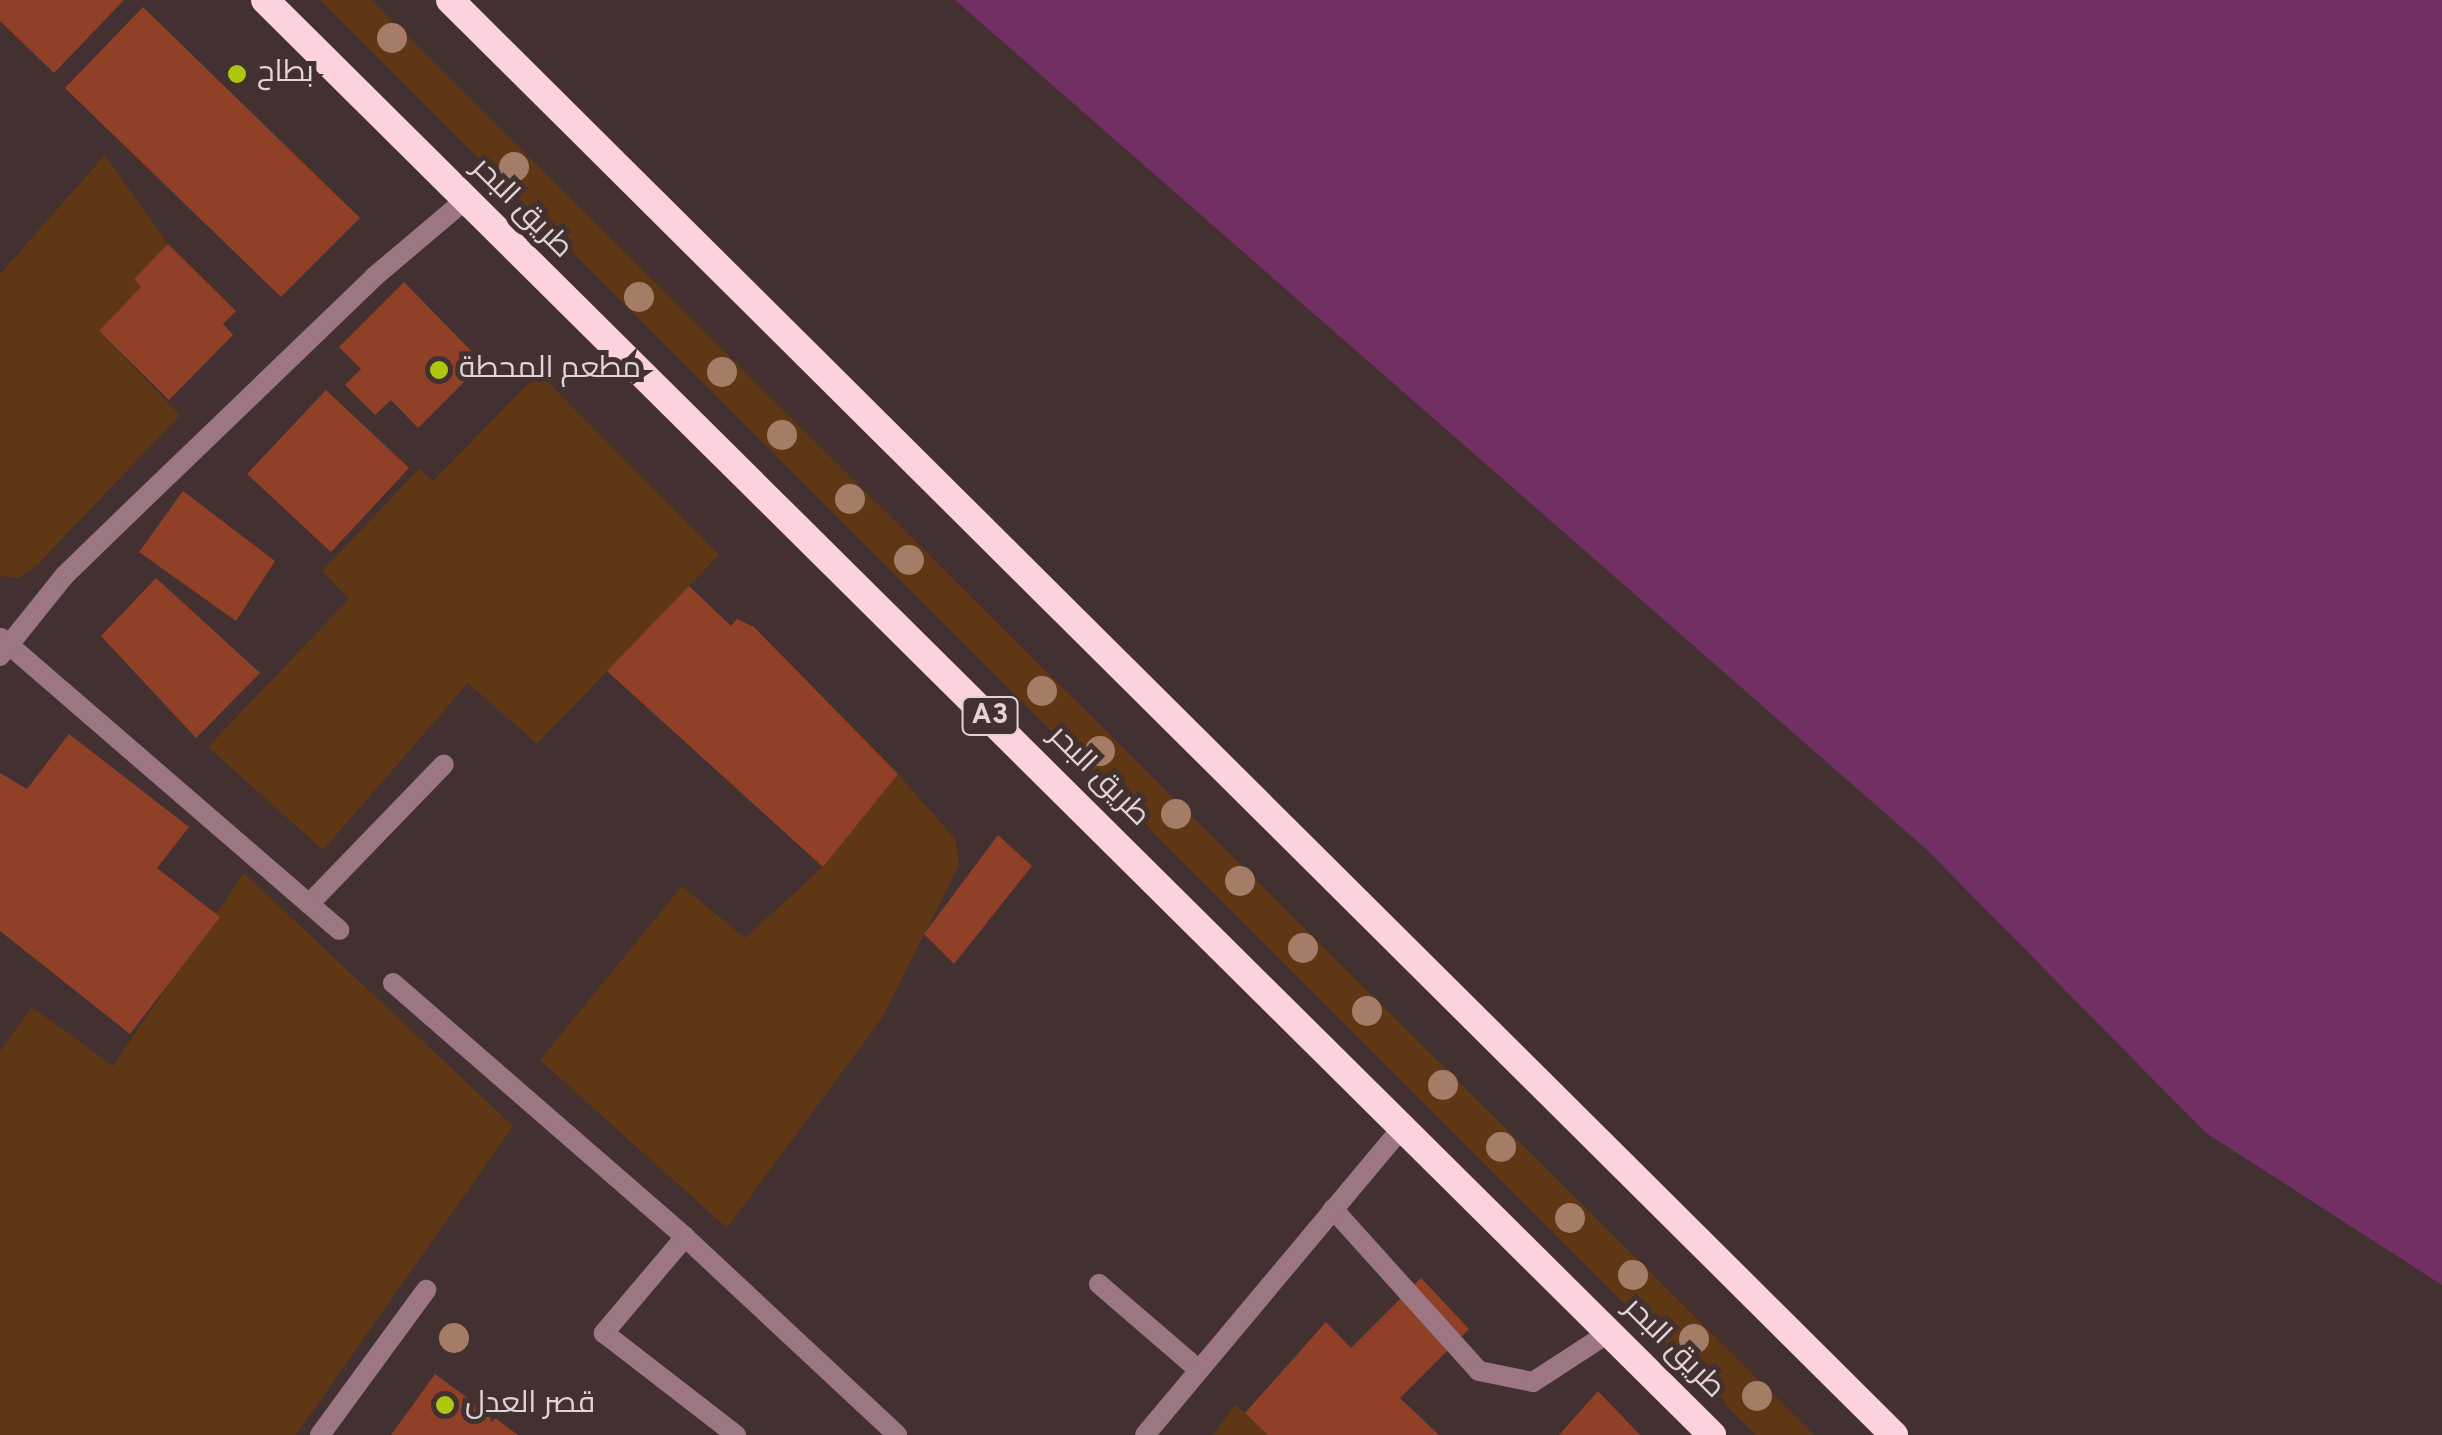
<!DOCTYPE html>
<html>
<head>
<meta charset="utf-8">
<style>
  body { margin:0 }
  #map { position:relative; width:2442px; height:1435px; overflow:hidden; background:#433031; font-family:Overpass,Cairo,sans-serif }
  div>[style] { position:absolute }
  .green>* { inset:0; background:#5f3715 }
  .water>* { inset:0; background:#722f63 }
  .building>* { inset:0; background:#914028 }
  .service>* { height:20px; margin:-10px; padding:0 10px; transform-origin:10px; border-radius:10px; background:#9d7683 }
  .minor>* { height:20px; margin:-10px; padding:0 10px; transform-origin:10px; border-radius:10px; background:#9d7683 }
  .trunk>* { height:28px; margin:-14px; padding:0 14px; transform-origin:14px; border-radius:14px; background:#fcd2df }
  .trees>* { width:30px; height:30px; margin:-15px; border-radius:50%; background:#a57c66 }
  .dots>* { width:28px; height:28px; translate:-50% -50%; box-sizing:border-box; border:5px solid #433031; border-radius:50% }
  span { translate:-50% -50%; white-space:nowrap; text-align:center; line-height:1.15; -webkit-text-stroke:10px #433031; paint-order:stroke }
  .shield-label span { padding:2px 8px; background:#433031; border:2px solid; border-radius:8px; -webkit-text-stroke-width:0 }
  .shield-label { font-size:28px; color:#e1d4d4; font-weight:700 }
  .poi-label { font-size:30px; color:#e1d4d4 }
  .left { translate:0 -50%; text-align:left }
  .street-label { font-size:30px; color:#e1d4d4 }
</style>
</head>
<body>
<div id="map">
  <div class="green">
    <i style="clip-path:polygon(320px 0,371px 0,1814px 1435px,1756px 1435px)"></i>
    <i style="clip-path:polygon(105px 155px,168px 244px,134px 279px,141px 287px,99px 331px,180px 415px,38px 564px,19px 578px,0 576px,0 274px)"></i>
    <i style="clip-path:polygon(539px 373px,719px 555px,537px 744px,468px 683px,323px 850px,208px 747px,349px 599px,322px 571px,419px 469px,433px 481px)"></i>
    <i style="clip-path:polygon(898px 774px,956px 840px,959px 865px,882px 1018px,727px 1228px,540px 1060px,682px 886px,745px 938px,823px 867px)"></i>
    <i style="clip-path:polygon(244px 873px,513px 1126px,296px 1435px,0 1435px,0 1051px,32px 1007px,113px 1066px)"></i>
    <i style="clip-path:polygon(1235px 1405px,1245px 1413px,1268px 1435px,1213px 1435px)"></i>
  </div>
  <div class="water">
    <i style="clip-path:polygon(955px 0,2442px 0,2442px 1285px,2206px 1133px,1925px 848px)"></i>
  </div>
  <div class="building">
    <i style="clip-path:polygon(0 0,124px 0,54px 73px,0 21px)"></i>
    <i style="clip-path:polygon(143px 7px,360px 218px,281px 297px,65px 88px)"></i>
    <i style="clip-path:polygon(168px 244px,236px 311px,223px 324px,233px 335px,169px 400px,99px 331px,141px 287px,134px 279px)"></i>
    <i style="clip-path:polygon(404px 282px,483px 363px,418px 428px,391px 400px,375px 415px,345px 385px,361px 369px,339px 347px)"></i>
    <i style="clip-path:polygon(326px 390px,409px 468px,331px 552px,247px 474px)"></i>
    <i style="clip-path:polygon(183px 491px,275px 561px,236px 621px,139px 552px)"></i>
    <i style="clip-path:polygon(156px 578px,260px 673px,196px 738px,101px 636px)"></i>
    <i style="clip-path:polygon(689px 586px,731px 626px,737px 619px,754px 627px,898px 774px,823px 867px,607px 671px)"></i>
    <i style="clip-path:polygon(69px 734px,189px 827px,157px 868px,220px 917px,130px 1034px,0 931px,0 773px,27px 789px)"></i>
    <i style="clip-path:polygon(998px 835px,1032px 866px,954px 964px,924px 934px)"></i>
    <i style="clip-path:polygon(1421px 1278px,1469px 1329px,1400px 1398px,1439px 1435px,1268px 1435px,1245px 1413px,1326px 1322px,1351px 1348px)"></i>
    <i style="clip-path:polygon(435px 1374px,518px 1435px,391px 1435px)"></i>
    <i style="clip-path:polygon(1598px 1391px,1640px 1435px,1559px 1435px)"></i>
  </div>
  <div class="service">
    <i style="left:309px;top:904px;width:194px;rotate:-46deg"></i>
    <i style="left:1333px;top:1209px;width:218px;rotate:48deg"></i>
    <i style="left:1479px;top:1371px;width:55px;rotate:11.5deg"></i>
    <i style="left:1533px;top:1382px;width:92px;rotate:-33deg"></i>
    <i style="left:685px;top:1237px;width:126px;rotate:130.2deg"></i>
    <i style="left:604px;top:1333px;width:167px;rotate:37.7deg"></i>
    <i style="left:1099px;top:1284px;width:132px;rotate:40.7deg"></i>
    <i style="left:320px;top:1435px;width:180px;rotate:-53.8deg"></i>
  </div>
  <div class="minor">
    <i style="left:1px;top:638px;width:447px;rotate:40.8deg"></i>
    <i style="left:0;top:656px;width:102px;rotate:-51.3deg"></i>
    <i style="left:64px;top:576px;width:89px;rotate:-44.1deg"></i>
    <i style="left:128px;top:514px;width:342px;rotate:-43.9deg"></i>
    <i style="left:374px;top:277px;width:119px;rotate:-40.2deg"></i>
    <i style="left:393px;top:983px;width:387px;rotate:41deg"></i>
    <i style="left:685px;top:1237px;width:290px;rotate:43deg"></i>
    <i style="left:1145px;top:1435px;width:405px;rotate:-50.1deg"></i>
  </div>
  <div class="trunk">
    <i style="left:265px;top:0;width:2038px;rotate:44.76deg"></i>
    <i style="left:450px;top:0;width:2036px;rotate:44.82deg"></i>
  </div>
  <div class="trees">
    <i style="left:392px;top:38px"></i>
    <i style="left:514px;top:167px"></i>
    <i style="left:639px;top:297px"></i>
    <i style="left:722px;top:372px"></i>
    <i style="left:782px;top:435px"></i>
    <i style="left:850px;top:499px"></i>
    <i style="left:909px;top:560px"></i>
    <i style="left:1042px;top:691px"></i>
    <i style="left:1100px;top:751px"></i>
    <i style="left:1176px;top:814px"></i>
    <i style="left:1240px;top:881px"></i>
    <i style="left:1303px;top:948px"></i>
    <i style="left:1367px;top:1011px"></i>
    <i style="left:1443px;top:1085px"></i>
    <i style="left:1501px;top:1147px"></i>
    <i style="left:1570px;top:1218px"></i>
    <i style="left:1633px;top:1275px"></i>
    <i style="left:454px;top:1338px"></i>
    <i style="left:1694px;top:1339px"></i>
    <i style="left:1757px;top:1396px"></i>
  </div>
  <div class="dots">
    <i style="left:237px;top:74px;background:#adc60e"></i>
    <i style="left:439px;top:370px;background:#adc60e"></i>
    <i style="left:445px;top:1405px;background:#adc60e"></i>
  </div>
  <div class="shield-label">
    <span style="left:990px;top:716px">A3</span>
  </div>
  <div class="poi-label">
    <span class="left" style="left:257px;top:74px">بطاح</span>
    <span class="left" style="left:459px;top:370px">مطعم المحطة</span>
    <span class="left" style="left:465px;top:1405px">قصر العدل</span>
  </div>
  <div class="street-label">
    <span style="left:521px;top:209px;rotate:45deg">طريق البحر</span>
    <span style="left:1098px;top:777px;rotate:45deg">طريق البحر</span>
    <span style="left:1673px;top:1349px;rotate:45deg">طريق البحر</span>
  </div>
</div>
</body>
</html>
